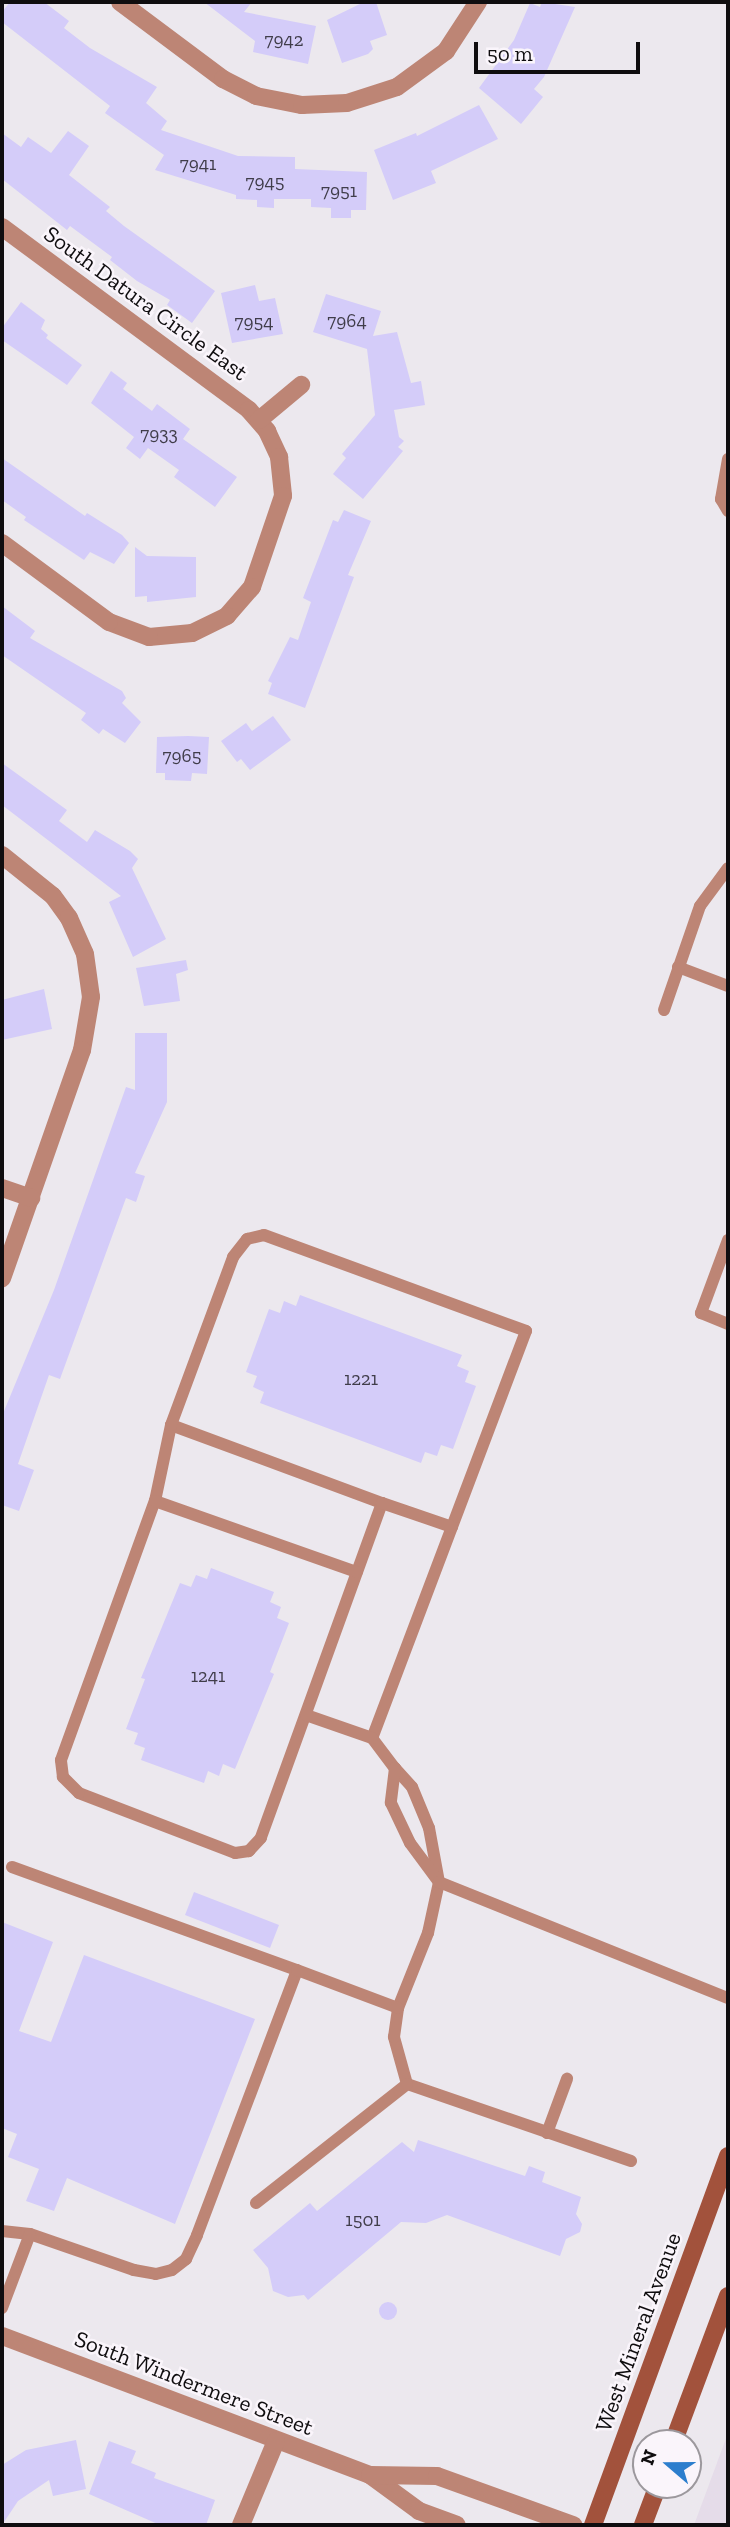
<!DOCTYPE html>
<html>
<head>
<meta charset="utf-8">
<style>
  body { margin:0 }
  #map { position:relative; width:730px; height:2527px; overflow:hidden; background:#ece8ee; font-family:"Zilla Slab",serif }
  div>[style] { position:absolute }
  .built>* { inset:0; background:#e5dce9 }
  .building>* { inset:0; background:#d4ccf9 }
  .round { border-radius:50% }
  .service>* { height:12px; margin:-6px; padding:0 6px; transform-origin:6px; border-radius:6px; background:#bd8575 }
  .minor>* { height:18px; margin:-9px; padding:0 9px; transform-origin:9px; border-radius:9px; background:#bd8575 }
  .secondary>* { height:18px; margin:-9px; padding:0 9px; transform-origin:9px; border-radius:9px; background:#a2523c }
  span { translate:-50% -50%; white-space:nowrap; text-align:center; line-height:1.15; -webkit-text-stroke:5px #faf5fb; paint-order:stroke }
  .number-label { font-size:19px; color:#403d4a }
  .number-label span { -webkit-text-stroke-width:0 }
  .street-label { font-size:23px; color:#0f0d0f }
  .frame { position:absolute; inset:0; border:4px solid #0f0d0f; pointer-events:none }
  .north { position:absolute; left:632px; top:2429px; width:70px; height:70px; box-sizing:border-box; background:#faf5fb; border:2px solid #9c989d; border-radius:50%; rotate:290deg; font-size:19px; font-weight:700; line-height:28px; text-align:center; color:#0f0d0f }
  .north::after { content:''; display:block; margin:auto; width:24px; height:32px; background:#2c7ecd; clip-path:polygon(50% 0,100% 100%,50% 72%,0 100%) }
  .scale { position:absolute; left:474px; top:42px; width:166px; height:32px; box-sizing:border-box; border:4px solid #0f0d0f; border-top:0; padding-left:9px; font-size:21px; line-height:24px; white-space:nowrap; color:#0f0d0f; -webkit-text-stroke:5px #faf5fb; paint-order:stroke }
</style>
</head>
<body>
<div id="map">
  <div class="built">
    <i style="clip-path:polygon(728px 2433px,728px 2525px,694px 2525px)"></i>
  </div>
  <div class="building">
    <i style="clip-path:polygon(10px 2px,44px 2px,69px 21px,64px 28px,90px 48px,157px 87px,146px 103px,167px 121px,161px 130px,238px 156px,295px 157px,295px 169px,367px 172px,366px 210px,351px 210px,351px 218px,331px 218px,331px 208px,311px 207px,311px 199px,274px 199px,274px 208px,257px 207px,257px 200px,236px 199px,236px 195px,155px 170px,164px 155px,105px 113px,110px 106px,2px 22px,2px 12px)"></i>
    <i style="clip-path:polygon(204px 2px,252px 2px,244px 12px,316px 26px,308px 64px,253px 52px,255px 41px)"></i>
    <i style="clip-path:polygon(364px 2px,376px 2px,387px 35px,370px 41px,373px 49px,368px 54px,342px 63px,327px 20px)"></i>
    <i style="clip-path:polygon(542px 2px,575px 7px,544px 77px,534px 89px,543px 97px,521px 124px,479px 88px,514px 40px,530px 3px,540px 7px)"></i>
    <i style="clip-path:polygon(479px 105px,498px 139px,431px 171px,436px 183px,393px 200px,374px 150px,416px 133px,417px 136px)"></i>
    <i style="clip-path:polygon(68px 131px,89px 146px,69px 175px,110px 207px,106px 211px,124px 226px,215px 291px,192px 323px,167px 305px,170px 300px,137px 281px,110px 260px,112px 257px,70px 226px,67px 230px,2px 179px,2px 133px,21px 147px,28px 137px,51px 153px)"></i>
    <i style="clip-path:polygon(255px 285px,259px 301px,275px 298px,283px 334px,232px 343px,221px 293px)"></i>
    <i style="clip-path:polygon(326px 294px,381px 311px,373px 336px,397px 332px,411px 383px,421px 381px,425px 405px,394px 410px,399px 437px,404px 441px,398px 447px,403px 451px,363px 499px,333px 474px,346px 458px,342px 454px,375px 415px,367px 349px,313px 332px)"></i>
    <i style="clip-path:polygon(21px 302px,45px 320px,41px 329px,48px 335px,46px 338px,82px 365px,67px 385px,2px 340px,2px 328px)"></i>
    <i style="clip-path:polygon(111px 371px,127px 383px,123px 389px,152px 411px,157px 404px,190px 429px,183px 439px,237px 477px,215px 507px,174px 477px,179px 470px,148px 448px,140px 459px,126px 448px,134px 437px,91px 403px)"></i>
    <i style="clip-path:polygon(2px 458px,85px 516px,87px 513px,122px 535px,129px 543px,114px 564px,90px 552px,84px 560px,24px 520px,26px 517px,2px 500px)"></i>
    <i style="clip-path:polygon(344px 510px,371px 521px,348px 575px,354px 577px,305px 708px,268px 694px,272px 683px,268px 681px,290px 637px,298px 640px,311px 602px,303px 598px,333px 520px,338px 522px)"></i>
    <i style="clip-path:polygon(135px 547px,147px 556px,196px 557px,196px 597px,147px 602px,147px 596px,135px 597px)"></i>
    <i style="clip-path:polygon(2px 606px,35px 631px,30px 638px,122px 691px,126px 698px,122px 703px,141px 722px,125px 743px,103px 729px,99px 734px,81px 720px,86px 713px,2px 655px)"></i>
    <i style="clip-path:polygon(273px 716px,291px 740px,250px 770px,241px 759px,237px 762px,221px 741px,246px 723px,252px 731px)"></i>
    <i style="clip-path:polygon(188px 736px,209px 737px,207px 774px,192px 773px,191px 781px,165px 780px,165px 773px,156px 773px,157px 737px)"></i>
    <i style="clip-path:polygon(2px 763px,67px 810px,59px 821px,87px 842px,95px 830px,130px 851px,138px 859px,132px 868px,166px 939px,133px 957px,109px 902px,121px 896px,2px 805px)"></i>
    <i style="clip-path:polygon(186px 960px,188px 970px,176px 974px,180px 1001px,144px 1006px,136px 968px)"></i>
    <i style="clip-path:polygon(44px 989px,52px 1029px,2px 1040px,2px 1000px)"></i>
    <i style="clip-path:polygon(135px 1033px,167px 1033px,167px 1102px,135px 1173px,145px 1176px,136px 1202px,126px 1198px,60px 1379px,49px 1375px,18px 1464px,34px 1470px,19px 1511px,2px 1505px,2px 1416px,54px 1290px,126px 1087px,135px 1090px)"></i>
    <i style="clip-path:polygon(300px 1295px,462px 1355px,457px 1366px,469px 1371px,465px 1382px,476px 1386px,453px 1449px,441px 1445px,437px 1456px,425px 1452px,421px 1463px,260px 1403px,264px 1392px,253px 1387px,257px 1376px,246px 1372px,269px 1309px,280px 1313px,284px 1301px,296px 1306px)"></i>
    <i style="clip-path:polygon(211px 1568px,274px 1592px,270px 1602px,281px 1607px,277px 1618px,289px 1623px,270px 1672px,274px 1674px,235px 1769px,223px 1764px,219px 1776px,208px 1771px,204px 1783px,141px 1760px,145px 1748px,134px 1744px,138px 1733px,126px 1729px,145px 1679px,141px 1678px,180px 1583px,191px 1587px,196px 1575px,207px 1579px)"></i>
    <i style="clip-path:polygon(194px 1892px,279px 1925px,270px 1948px,185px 1915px)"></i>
    <i style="clip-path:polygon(2px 1922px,53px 1942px,19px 2031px,51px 2042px,84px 1955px,255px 2019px,175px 2224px,67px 2178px,54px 2211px,26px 2201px,39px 2169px,8px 2157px,17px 2134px,2px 2128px)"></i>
    <i style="clip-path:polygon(418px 2140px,525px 2176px,529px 2166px,545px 2172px,542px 2182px,581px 2197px,576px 2214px,582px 2224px,580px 2232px,566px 2239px,560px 2256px,447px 2215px,426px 2223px,401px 2222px,308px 2300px,304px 2295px,288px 2297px,273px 2291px,268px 2268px,253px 2250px,310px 2203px,317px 2211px,402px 2142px,414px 2152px)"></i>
    <i class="round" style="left:379px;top:2302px;width:18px;height:18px"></i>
    <i style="clip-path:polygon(76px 2440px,86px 2489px,53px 2496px,49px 2480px,18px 2501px,2px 2525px,2px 2465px,26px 2450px)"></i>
    <i style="clip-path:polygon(109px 2441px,136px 2451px,131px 2463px,156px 2473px,154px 2478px,215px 2500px,206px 2525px,160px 2525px,89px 2494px)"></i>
  </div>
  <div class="service">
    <i style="left:728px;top:459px;width:41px;rotate:99.9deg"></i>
    <i style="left:721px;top:499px;width:14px;rotate:60deg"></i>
    <i style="left:678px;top:967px;width:53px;rotate:20.8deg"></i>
    <i style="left:664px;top:1010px;width:110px;rotate:-70.9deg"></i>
    <i style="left:700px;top:906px;width:47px;rotate:-53.6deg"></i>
    <i style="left:728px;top:1240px;width:78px;rotate:110.3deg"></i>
    <i style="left:701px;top:1313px;width:29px;rotate:22deg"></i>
    <i style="left:171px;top:1425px;width:225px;rotate:20.3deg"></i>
    <i style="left:382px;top:1503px;width:356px;rotate:109.9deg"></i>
    <i style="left:261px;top:1838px;width:18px;rotate:133deg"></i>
    <i style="left:249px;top:1851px;width:14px;rotate:172deg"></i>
    <i style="left:235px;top:1853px;width:167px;rotate:-159deg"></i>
    <i style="left:79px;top:1793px;width:23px;rotate:-135deg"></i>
    <i style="left:63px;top:1777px;width:17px;rotate:-97deg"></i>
    <i style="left:61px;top:1760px;width:276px;rotate:-70.1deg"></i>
    <i style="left:155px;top:1501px;width:78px;rotate:-78.1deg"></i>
    <i style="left:171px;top:1425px;width:179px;rotate:-69.7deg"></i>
    <i style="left:233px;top:1257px;width:23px;rotate:-52deg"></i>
    <i style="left:247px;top:1239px;width:17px;rotate:-13deg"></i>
    <i style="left:264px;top:1235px;width:279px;rotate:20.1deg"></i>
    <i style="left:526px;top:1331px;width:435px;rotate:110.7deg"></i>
    <i style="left:372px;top:1738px;width:38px;rotate:53deg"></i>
    <i style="left:155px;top:1501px;width:214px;rotate:19.4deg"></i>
    <i style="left:382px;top:1503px;width:74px;rotate:18.9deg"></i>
    <i style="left:306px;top:1715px;width:70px;rotate:19.2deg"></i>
    <i style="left:12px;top:1867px;width:303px;rotate:19.9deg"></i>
    <i style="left:547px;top:2133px;width:58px;rotate:-69.7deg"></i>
    <i style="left:631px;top:2161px;width:237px;rotate:-161deg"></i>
    <i style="left:407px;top:2084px;width:49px;rotate:-105.5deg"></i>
    <i style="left:394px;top:2037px;width:29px;rotate:-82deg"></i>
    <i style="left:398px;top:2008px;width:81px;rotate:-68.2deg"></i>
    <i style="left:428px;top:1933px;width:52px;rotate:-77.8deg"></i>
    <i style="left:439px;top:1882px;width:55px;rotate:-100.5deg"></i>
    <i style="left:429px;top:1828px;width:44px;rotate:-112.5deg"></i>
    <i style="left:412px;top:1787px;width:25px;rotate:-132deg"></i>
    <i style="left:395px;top:1768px;width:35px;rotate:97deg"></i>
    <i style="left:391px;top:1803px;width:44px;rotate:64.6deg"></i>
    <i style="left:410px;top:1843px;width:49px;rotate:53.4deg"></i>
    <i style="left:439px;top:1882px;width:311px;rotate:21.9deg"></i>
    <i style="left:256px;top:2203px;width:192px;rotate:-38.2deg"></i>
    <i style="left:2px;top:2231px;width:28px;rotate:6deg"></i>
    <i style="left:30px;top:2234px;width:110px;rotate:19.1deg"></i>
    <i style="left:134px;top:2270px;width:22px;rotate:10deg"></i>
    <i style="left:156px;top:2274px;width:16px;rotate:-14deg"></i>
    <i style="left:172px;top:2270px;width:18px;rotate:-38deg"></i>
    <i style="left:186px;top:2259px;width:26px;rotate:-65deg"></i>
    <i style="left:197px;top:2235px;width:283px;rotate:-69.3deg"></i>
    <i style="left:297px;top:1970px;width:108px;rotate:20.6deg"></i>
    <i style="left:2px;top:2308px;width:79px;rotate:-69.3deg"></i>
  </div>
  <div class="minor">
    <i style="left:120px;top:2px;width:129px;rotate:36.8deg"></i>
    <i style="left:223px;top:79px;width:37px;rotate:27deg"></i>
    <i style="left:256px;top:96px;width:47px;rotate:11.1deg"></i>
    <i style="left:302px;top:105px;width:45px;rotate:-2.5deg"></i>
    <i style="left:347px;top:103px;width:52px;rotate:-17.7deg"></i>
    <i style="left:397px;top:87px;width:61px;rotate:-36.3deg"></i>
    <i style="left:446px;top:51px;width:59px;rotate:-56.9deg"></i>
    <i style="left:2px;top:227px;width:307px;rotate:36.5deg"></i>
    <i style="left:249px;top:410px;width:28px;rotate:49deg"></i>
    <i style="left:267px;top:431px;width:29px;rotate:65deg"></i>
    <i style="left:279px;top:457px;width:39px;rotate:84deg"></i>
    <i style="left:283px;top:496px;width:96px;rotate:108.8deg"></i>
    <i style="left:252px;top:587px;width:38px;rotate:131deg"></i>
    <i style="left:227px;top:616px;width:39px;rotate:154deg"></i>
    <i style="left:192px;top:633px;width:43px;rotate:174.7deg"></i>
    <i style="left:149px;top:637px;width:43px;rotate:-159.4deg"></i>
    <i style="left:109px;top:622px;width:133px;rotate:-143.6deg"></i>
    <i style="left:259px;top:420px;width:55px;rotate:-39.8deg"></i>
    <i style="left:2px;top:855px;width:65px;rotate:38.8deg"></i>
    <i style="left:53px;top:896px;width:27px;rotate:54deg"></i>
    <i style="left:69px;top:918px;width:39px;rotate:66deg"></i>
    <i style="left:85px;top:954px;width:43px;rotate:82.1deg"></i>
    <i style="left:91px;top:997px;width:54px;rotate:99.6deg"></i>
    <i style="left:82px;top:1050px;width:242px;rotate:109.3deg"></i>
    <i style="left:2px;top:1188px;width:31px;rotate:19deg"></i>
    <i style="left:2px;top:2336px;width:393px;rotate:20.7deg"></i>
    <i style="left:370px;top:2475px;width:61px;rotate:36.3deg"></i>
    <i style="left:419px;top:2511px;width:40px;rotate:20.2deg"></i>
    <i style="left:370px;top:2475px;width:67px;rotate:0.9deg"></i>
    <i style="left:437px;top:2476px;width:145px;rotate:19.8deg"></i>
    <i style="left:241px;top:2525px;width:91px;rotate:-67.4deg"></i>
  </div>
  <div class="secondary">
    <i style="left:673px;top:2443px;width:157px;rotate:-69.5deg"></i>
    <i style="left:593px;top:2525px;width:393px;rotate:-69.9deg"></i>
    <i style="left:643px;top:2525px;width:43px;rotate:-69.4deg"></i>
  </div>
  <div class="number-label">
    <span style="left:284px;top:40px">7942</span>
    <span style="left:198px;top:164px">7941</span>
    <span style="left:265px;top:182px">7945</span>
    <span style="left:339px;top:191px">7951</span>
    <span style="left:347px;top:321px">7964</span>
    <span style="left:254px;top:322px">7954</span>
    <span style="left:159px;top:434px">7933</span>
    <span style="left:182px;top:756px">7965</span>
    <span style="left:361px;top:1379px">1221</span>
    <span style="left:208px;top:1676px">1241</span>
    <span style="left:363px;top:2220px">1501</span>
  </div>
  <div class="street-label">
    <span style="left:146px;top:303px;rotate:36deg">South Datura Circle East</span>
    <span style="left:638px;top:2332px;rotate:-70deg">West Mineral Avenue</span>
    <span style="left:194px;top:2383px;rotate:21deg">South Windermere Street</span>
  </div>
  <div class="frame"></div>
  <div class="north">N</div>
  <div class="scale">50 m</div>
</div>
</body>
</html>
